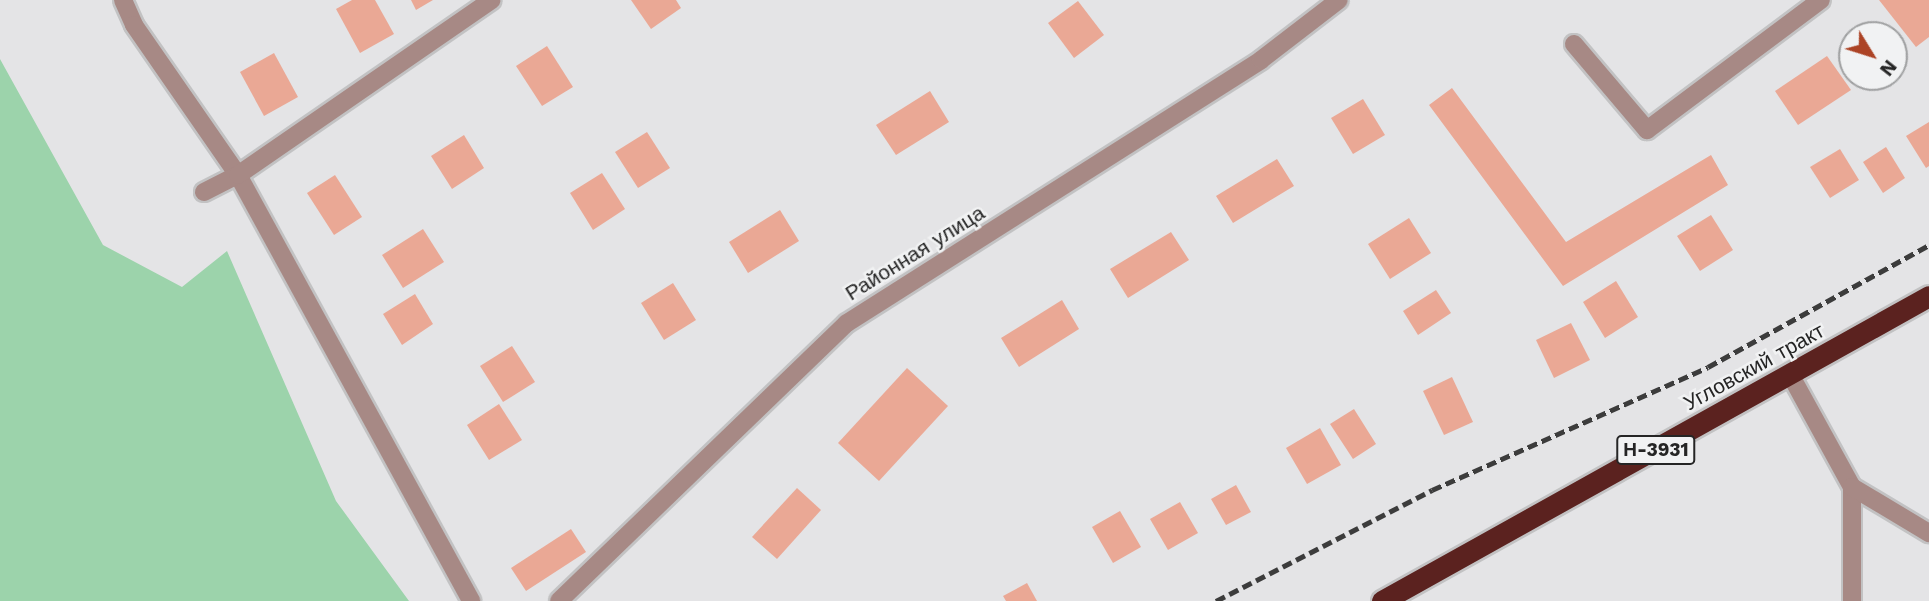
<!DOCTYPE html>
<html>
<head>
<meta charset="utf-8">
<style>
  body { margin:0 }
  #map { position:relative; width:1929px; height:601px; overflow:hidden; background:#e4e4e6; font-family:"Work Sans",sans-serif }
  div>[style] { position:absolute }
  .green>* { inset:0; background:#9cd3ab }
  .building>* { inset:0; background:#eaa895 }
  .roads { filter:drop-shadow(2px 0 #c2c2c3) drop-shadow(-2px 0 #c2c2c3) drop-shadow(0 2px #c2c2c3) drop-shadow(0 -2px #c2c2c3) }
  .minor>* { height:18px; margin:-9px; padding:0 9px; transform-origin:9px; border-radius:9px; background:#a78985 }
  .highway>* { height:21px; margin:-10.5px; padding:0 10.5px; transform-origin:10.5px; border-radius:10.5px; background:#5b221f }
  .rail>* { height:5px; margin-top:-2.5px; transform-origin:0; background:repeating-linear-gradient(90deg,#3c3c3c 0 10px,transparent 0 15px) }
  span { translate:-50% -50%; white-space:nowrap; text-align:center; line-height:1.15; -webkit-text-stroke:5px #f1f2f3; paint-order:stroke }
  .shield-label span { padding:2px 5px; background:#f1f2f3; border:2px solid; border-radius:5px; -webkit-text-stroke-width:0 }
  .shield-label { font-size:19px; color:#252525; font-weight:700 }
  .street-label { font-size:21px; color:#252525 }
  .north { position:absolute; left:1838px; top:21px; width:70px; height:70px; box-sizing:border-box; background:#f1f2f3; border:2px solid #9fa0a1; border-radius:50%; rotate:128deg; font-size:19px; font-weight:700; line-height:28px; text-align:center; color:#252525 }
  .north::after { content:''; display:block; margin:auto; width:24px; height:32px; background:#ac4325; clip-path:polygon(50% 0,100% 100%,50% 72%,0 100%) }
</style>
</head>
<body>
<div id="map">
  <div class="green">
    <i style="clip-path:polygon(0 59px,103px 245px,182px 287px,227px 251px,336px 501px,409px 601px,0 601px)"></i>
  </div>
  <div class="building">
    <i style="clip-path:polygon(352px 0,375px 0,394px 34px,360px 53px,336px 9px)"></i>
    <i style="clip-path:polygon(411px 0,433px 0,416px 10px)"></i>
    <i style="clip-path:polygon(631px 0,676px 0,681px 8px,651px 29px)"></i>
    <i style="clip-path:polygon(1879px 0,1929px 0,1929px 37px,1916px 47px)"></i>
    <i style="clip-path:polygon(1078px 1px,1104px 35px,1074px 58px,1048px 23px)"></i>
    <i style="clip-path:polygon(547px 46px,573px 87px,542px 106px,516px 66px)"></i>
    <i style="clip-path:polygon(274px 53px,298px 97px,264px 116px,240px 72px)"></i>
    <i style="clip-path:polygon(1827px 56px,1851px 90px,1798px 125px,1775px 91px)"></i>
    <i style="clip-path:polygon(1452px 88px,1566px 242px,1711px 155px,1728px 185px,1563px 286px,1429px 105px)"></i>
    <i style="clip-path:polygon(930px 91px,949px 122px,896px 155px,876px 125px)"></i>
    <i style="clip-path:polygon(1363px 99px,1385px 135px,1353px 154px,1331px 118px)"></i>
    <i style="clip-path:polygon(1929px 122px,1929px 166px,1926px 168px,1906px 136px)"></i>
    <i style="clip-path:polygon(647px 132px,670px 168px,638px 188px,615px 152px)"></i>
    <i style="clip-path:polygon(464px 135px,484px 168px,452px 189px,431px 156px)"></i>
    <i style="clip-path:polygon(1886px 147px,1905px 178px,1883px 193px,1863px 162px)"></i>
    <i style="clip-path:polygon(1840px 149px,1859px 180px,1830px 198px,1810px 167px)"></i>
    <i style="clip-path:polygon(1277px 159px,1294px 186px,1233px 223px,1216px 196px)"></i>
    <i style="clip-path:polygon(602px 173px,625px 209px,593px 230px,570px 193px)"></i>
    <i style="clip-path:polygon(335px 175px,362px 217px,334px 235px,307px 193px)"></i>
    <i style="clip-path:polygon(780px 210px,799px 241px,748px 273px,729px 242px)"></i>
    <i style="clip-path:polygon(1711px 215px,1733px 250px,1700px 271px,1677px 236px)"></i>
    <i style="clip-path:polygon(1409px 218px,1431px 253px,1390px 279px,1368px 244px)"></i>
    <i style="clip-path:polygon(423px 229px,444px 262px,403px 288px,382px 255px)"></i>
    <i style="clip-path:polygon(1171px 232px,1189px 260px,1128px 298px,1110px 269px)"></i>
    <i style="clip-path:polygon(1616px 281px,1638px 317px,1605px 338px,1583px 302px)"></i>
    <i style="clip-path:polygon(673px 283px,696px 320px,664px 340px,641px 303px)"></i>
    <i style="clip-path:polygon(1436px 290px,1451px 313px,1418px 335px,1403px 311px)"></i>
    <i style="clip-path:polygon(415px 294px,433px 324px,402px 345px,383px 314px)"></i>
    <i style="clip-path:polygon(1062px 300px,1079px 329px,1019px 367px,1001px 338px)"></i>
    <i style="clip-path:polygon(1571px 323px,1590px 360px,1554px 378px,1536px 340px)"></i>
    <i style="clip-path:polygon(512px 346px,535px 382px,503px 402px,480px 366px)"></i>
    <i style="clip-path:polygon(907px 368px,948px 406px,879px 481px,838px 443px)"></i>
    <i style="clip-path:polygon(1452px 377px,1473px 422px,1444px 435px,1423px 391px)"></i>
    <i style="clip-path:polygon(499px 404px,522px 440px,489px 460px,467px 425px)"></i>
    <i style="clip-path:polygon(1354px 409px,1376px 444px,1353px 459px,1330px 424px)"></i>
    <i style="clip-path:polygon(1320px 428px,1341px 465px,1307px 484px,1286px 448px)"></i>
    <i style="clip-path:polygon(1236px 485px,1251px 512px,1226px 525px,1211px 499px)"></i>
    <i style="clip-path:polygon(797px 488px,821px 510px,777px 559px,752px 537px)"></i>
    <i style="clip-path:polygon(1180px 502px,1198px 533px,1168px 550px,1150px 519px)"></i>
    <i style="clip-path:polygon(1120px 511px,1141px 547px,1113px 563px,1092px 527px)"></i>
    <i style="clip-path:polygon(571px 529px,586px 552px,526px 591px,511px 568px)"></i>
    <i style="clip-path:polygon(1027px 583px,1037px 601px,1006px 601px,1003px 596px)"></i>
  </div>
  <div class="roads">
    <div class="minor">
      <i style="left:123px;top:0;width:27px;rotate:66deg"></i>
      <i style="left:134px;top:25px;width:183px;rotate:55.3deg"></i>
      <i style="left:238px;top:175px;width:486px;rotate:61.3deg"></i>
      <i style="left:1574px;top:44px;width:113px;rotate:49.7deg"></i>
      <i style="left:1647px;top:130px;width:217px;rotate:-36.8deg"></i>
      <i style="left:204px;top:192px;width:38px;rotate:-27deg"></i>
      <i style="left:238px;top:175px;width:308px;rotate:-34.6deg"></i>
      <i style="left:1791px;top:376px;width:127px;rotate:61.2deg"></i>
      <i style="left:1852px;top:487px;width:114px;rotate:90deg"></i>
      <i style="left:1852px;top:487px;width:90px;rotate:30.9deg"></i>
      <i style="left:559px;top:601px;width:400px;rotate:-44deg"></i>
      <i style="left:847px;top:323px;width:490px;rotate:-32.4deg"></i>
      <i style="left:1261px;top:60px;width:98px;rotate:-37.6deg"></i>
    </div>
    <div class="highway">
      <i style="left:1382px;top:601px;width:626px;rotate:-29.14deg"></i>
    </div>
  </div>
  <div class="rail">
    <i style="left:1216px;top:601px;width:243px;rotate:-27.2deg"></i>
    <i style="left:1432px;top:490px;width:302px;rotate:-24deg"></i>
    <i style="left:1708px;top:367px;width:252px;rotate:-28.9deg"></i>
  </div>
  <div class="shield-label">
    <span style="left:1656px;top:450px">Н-3931</span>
  </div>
  <div class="street-label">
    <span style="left:915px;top:253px;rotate:-32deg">Районная улица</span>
    <span style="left:1754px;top:367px;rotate:-29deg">Угловский тракт</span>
  </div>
  <div class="north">N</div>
</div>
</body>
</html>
